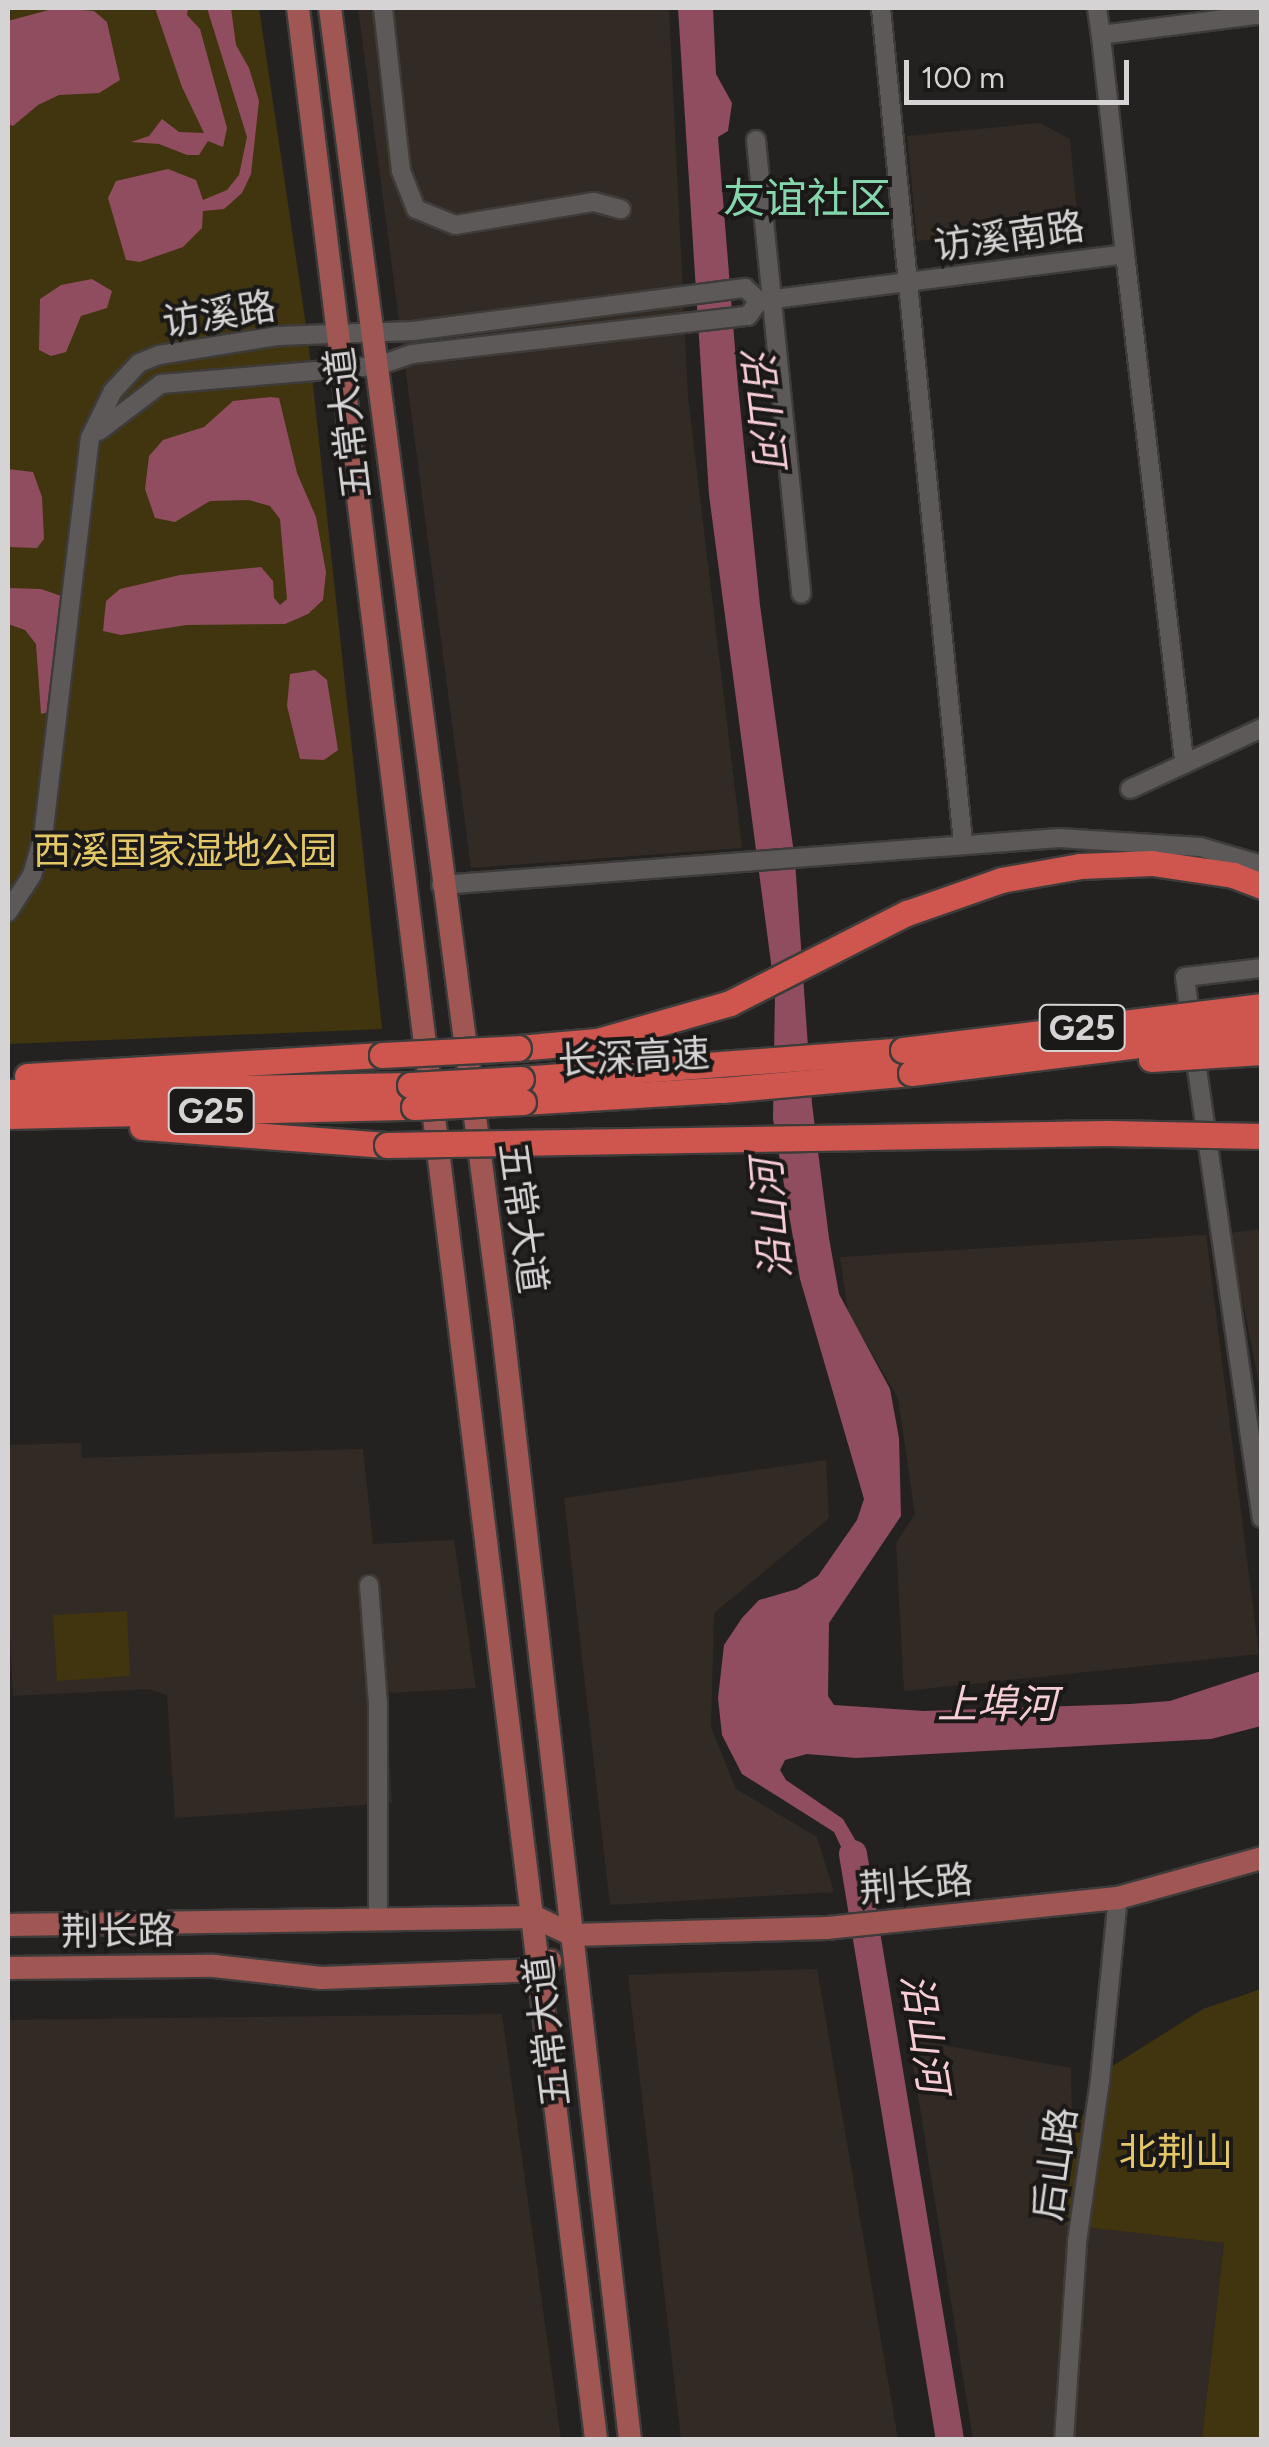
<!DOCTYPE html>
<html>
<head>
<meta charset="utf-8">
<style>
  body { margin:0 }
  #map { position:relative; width:1269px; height:2447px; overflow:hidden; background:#242221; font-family:Figtree,"Noto Sans SC",sans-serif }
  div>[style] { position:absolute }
  .built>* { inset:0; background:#322a25 }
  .green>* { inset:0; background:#40350f }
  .water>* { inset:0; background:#904d5f }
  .river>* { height:28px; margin:-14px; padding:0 14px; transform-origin:14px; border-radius:14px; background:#904d5f }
  .roads { filter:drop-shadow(2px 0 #3e3c3a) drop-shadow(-2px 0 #3e3c3a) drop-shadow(0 2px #3e3c3a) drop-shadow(0 -2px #3e3c3a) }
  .minor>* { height:18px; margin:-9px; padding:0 9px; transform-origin:9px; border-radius:9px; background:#5c5958 }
  .major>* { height:22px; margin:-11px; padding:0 11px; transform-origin:11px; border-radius:11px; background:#a05753 }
  .highway>* { height:25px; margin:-12.5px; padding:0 12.5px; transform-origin:12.5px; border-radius:12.5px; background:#ce564f }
  .bridges { filter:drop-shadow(2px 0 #3e3c3a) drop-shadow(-2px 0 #3e3c3a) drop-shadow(0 2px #3e3c3a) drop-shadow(0 -2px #3e3c3a) }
  .highway-bridge>* { height:25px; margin:-12.5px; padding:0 12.5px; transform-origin:12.5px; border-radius:12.5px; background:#ce564f }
  span { translate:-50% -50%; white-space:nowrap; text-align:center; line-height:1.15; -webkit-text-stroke:8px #1b1918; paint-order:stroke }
  .shield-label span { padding:2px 8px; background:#1b1918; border:2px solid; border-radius:8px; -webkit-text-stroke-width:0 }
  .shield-label { font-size:35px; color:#d5d3d3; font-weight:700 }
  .street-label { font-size:38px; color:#d5d3d3 }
  .park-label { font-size:38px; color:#e4c867 }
  .water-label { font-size:40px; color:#f6ccd5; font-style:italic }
  .quarter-label { font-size:42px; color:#85d6ac }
  .frame { position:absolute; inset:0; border:10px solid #d5d3d3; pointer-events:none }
  .scale { position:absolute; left:904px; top:60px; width:225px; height:45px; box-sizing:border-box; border:5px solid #d5d3d3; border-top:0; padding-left:12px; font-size:30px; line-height:35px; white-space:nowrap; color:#d5d3d3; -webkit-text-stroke:8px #1b1918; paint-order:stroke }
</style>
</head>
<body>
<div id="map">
  <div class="built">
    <i style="clip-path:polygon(358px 8px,669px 8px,688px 397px,742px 848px,471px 868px)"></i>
    <i style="clip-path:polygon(1040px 123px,1070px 139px,1078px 225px,917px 241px,907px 136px)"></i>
    <i style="clip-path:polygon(1261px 1229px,1261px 1393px,1229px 1233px)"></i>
    <i style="clip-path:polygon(1206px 1235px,1259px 1654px,904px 1691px,896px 1543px,915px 1514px,898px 1398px,848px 1312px,840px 1257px)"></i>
    <i style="clip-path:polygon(81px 1443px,82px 1458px,363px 1449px,373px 1544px,454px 1540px,476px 1688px,386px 1693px,392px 1803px,175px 1818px,167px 1695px,149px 1689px,13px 1696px,8px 1596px,8px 1445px)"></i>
    <i style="clip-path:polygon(826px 1460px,829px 1518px,714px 1613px,711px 1728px,736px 1789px,817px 1837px,834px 1892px,610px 1905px,564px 1498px)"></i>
    <i style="clip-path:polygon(817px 1969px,898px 2439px,681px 2439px,628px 1975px)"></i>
    <i style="clip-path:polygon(502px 2014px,561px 2439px,8px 2439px,8px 2020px)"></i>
    <i style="clip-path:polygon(909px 2039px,1071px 2068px,1072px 2120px,1059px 2224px,1224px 2243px,1202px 2439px,973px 2439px)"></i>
  </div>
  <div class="green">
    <i style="clip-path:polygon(8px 8px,259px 8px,308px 339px,382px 1029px,8px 1044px)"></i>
    <i style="clip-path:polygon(127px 1611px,130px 1676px,57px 1681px,53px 1615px)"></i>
    <i style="clip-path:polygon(1261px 1989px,1261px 2439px,1202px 2439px,1224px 2243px,1058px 2224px,1072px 2120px,1103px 2107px,1111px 2067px,1203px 2009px)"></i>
  </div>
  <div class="water">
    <i style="clip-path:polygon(56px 8px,94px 11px,107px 22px,120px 80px,99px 93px,59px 95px,38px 105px,13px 126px,8px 124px,8px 21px)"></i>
    <i style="clip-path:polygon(155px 8px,188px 8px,187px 15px,200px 29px,227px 128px,223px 147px,208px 141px,199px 155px,187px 155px,159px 144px,131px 142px,149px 136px,162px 119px,179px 132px,204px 133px,182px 87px)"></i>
    <i style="clip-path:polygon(207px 8px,231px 8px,236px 45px,249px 68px,259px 101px,251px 174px,242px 193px,224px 209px,203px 211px,202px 228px,183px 247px,140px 262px,126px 260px,108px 198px,116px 181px,168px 169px,196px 180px,203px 200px,227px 190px,239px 175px,247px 137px)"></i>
    <i style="clip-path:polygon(678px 8px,713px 8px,716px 74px,732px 103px,728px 131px,718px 137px,738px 386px,760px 605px,795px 861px,812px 1104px,829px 1238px,839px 1294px,890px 1389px,899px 1438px,901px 1516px,829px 1623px,828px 1696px,834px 1705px,924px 1711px,1130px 1704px,1170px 1701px,1261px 1671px,1261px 1726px,1211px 1739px,856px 1758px,807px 1754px,785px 1760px,780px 1770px,786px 1780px,843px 1819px,857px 1843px,873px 1889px,849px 1892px,843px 1851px,834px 1832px,742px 1774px,722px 1735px,718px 1698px,724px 1645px,742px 1618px,759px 1600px,797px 1589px,818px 1576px,857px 1520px,864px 1499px,800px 1279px,773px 1119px,775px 993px,709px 495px)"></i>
    <i style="clip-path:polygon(92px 279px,112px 291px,107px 308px,81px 316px,66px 352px,51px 356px,39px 350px,40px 299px,61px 285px)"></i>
    <i style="clip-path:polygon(271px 397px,279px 398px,297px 473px,316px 517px,326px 572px,323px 600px,308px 614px,285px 624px,187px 625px,121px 635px,103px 631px,106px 601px,120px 589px,180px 575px,261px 567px,273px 581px,274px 598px,280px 605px,287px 599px,280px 519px,270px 506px,249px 500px,210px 501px,175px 522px,155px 518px,145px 489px,149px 456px,163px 440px,204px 427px,233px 401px)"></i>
    <i style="clip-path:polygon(8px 469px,33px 472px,42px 497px,44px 539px,37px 548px,8px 547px)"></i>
    <i style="clip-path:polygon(8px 588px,41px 589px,61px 596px,49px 712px,41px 714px,36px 644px,25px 630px,8px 624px)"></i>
    <i style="clip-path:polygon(315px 670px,327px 680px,338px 750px,324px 760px,300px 759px,287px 706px,290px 674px)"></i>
  </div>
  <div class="river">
    <i style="left:853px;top:1854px;width:594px;rotate:80.6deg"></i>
  </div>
  <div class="roads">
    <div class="minor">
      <i style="left:383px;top:8px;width:164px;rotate:83.7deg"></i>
      <i style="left:401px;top:171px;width:41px;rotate:68.5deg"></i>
      <i style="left:416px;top:209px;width:42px;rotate:22.3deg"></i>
      <i style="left:455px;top:225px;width:141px;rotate:-9.4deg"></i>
      <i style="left:594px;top:202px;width:28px;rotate:15deg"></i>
      <i style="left:881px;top:8px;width:839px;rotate:84.39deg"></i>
      <i style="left:1097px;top:8px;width:27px;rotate:82deg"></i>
      <i style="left:756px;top:140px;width:456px;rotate:84.3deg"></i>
      <i style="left:1125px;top:254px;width:509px;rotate:83.35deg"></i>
      <i style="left:759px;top:301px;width:369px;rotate:-7.3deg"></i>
      <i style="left:1125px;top:254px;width:220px;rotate:-96.3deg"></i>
      <i style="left:1101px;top:35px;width:162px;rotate:-7.4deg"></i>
      <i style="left:99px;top:431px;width:78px;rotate:-37.2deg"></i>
      <i style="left:161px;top:384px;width:217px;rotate:-4.8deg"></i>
      <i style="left:377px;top:366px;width:37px;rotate:-19deg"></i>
      <i style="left:412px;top:354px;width:338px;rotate:-6.5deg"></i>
      <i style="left:748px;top:316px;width:19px;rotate:-54deg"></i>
      <i style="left:1130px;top:789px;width:145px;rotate:-24.8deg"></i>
      <i style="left:441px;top:885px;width:620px;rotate:-4.35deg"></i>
      <i style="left:1059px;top:838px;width:141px;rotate:3.7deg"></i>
      <i style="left:1200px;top:847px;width:65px;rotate:16.2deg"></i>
      <i style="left:8px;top:912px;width:44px;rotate:-57deg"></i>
      <i style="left:32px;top:875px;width:40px;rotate:-74deg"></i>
      <i style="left:43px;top:837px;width:402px;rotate:-83.3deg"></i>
      <i style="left:90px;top:438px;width:52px;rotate:-63.9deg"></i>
      <i style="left:113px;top:391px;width:38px;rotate:-47deg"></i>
      <i style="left:139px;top:363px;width:22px;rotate:-22deg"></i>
      <i style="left:159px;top:355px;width:121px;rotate:-9.1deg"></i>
      <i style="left:278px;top:336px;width:135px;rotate:-2.1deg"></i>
      <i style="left:413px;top:331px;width:335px;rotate:-7.4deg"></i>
      <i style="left:745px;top:288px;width:19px;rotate:43deg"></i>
      <i style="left:1191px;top:1023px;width:46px;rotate:-97.4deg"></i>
      <i style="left:1185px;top:977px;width:78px;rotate:-6.7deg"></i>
      <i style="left:1194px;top:1048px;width:475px;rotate:81.8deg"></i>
      <i style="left:369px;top:1585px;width:119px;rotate:85.7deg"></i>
      <i style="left:378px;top:1704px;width:216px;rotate:90deg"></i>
      <i style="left:1064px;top:2440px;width:198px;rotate:-86.2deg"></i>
      <i style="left:1077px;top:2242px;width:164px;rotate:-81.9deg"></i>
      <i style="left:1100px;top:2080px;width:183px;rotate:-84.4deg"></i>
    </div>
    <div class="major">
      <i style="left:298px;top:8px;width:2450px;rotate:83.01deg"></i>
      <i style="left:330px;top:8px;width:1326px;rotate:82.55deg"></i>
      <i style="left:502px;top:1323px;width:1124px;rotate:83.46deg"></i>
      <i style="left:8px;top:1925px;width:527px;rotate:-0.87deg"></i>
      <i style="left:535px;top:1917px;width:41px;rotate:25.9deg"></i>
      <i style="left:572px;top:1935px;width:255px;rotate:-1.6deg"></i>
      <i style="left:827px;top:1928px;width:293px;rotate:-5.9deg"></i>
      <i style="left:1118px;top:1898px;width:149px;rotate:-15.5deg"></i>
      <i style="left:8px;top:1968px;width:206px;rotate:-0.6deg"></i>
      <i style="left:214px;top:1966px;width:108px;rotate:6.4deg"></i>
      <i style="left:321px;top:1978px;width:220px;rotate:-2.1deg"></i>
      <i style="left:541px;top:1970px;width:13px;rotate:-45deg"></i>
    </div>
    <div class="highway">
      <i style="left:518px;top:1048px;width:79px;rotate:-5.1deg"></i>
      <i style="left:597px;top:1041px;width:138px;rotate:-15.9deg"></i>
      <i style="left:730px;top:1003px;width:199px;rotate:-27deg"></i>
      <i style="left:907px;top:913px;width:100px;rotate:-19.3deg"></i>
      <i style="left:1001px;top:880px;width:80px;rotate:-10deg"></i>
      <i style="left:1080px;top:866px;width:72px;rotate:-2.4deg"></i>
      <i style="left:1152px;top:863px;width:82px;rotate:8.4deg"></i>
      <i style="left:1233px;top:875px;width:31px;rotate:21deg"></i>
      <i style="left:27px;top:1076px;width:356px;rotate:-3.4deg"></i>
      <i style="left:521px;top:1079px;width:383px;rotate:-4.3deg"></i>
      <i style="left:8px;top:1092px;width:402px;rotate:-1deg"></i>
      <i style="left:523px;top:1102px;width:199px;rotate:-3.5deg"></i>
      <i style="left:722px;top:1090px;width:190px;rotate:-5.1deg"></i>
      <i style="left:8px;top:1116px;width:406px;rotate:-1.3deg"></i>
      <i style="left:142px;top:1127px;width:246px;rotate:4.2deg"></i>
    </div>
  </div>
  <div class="bridges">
    <div class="highway-bridge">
      <i style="left:903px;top:1050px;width:362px;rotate:-7deg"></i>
      <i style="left:382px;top:1055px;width:136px;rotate:-2.9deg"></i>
      <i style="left:1151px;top:1059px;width:111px;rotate:-3.6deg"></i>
      <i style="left:911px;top:1073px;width:354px;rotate:-7deg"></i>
      <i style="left:410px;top:1085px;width:111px;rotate:-3.1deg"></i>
      <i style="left:414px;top:1107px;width:109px;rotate:-2.6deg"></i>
      <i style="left:387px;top:1145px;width:720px;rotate:-0.95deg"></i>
      <i style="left:1107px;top:1133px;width:155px;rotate:1.1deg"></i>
    </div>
  </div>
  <div class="shield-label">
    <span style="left:1082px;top:1028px">G25</span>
    <span style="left:211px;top:1111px">G25</span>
  </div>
  <div class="street-label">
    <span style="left:1009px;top:237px;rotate:-8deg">访溪南路</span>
    <span style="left:219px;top:315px;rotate:-9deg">访溪路</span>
    <span style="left:349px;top:423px;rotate:-97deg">五常大道</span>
    <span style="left:634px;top:1058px;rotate:-3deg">长深高速</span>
    <span style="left:522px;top:1218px;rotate:82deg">五常大道</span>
    <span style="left:916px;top:1885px;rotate:-5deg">荆长路</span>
    <span style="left:118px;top:1932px;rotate:-1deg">荆长路</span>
    <span style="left:548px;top:2031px;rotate:-97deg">五常大道</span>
    <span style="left:1056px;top:2164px;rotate:-82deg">后山路</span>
  </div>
  <div class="park-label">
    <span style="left:185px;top:852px">西溪国家湿地公园</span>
    <span style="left:1176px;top:2153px">北荆山</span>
  </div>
  <div class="water-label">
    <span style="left:763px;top:406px;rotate:83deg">沿山河</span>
    <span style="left:771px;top:1219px;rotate:-95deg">沿山河</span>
    <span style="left:997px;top:1704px">上埠河</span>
    <span style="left:925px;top:2033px;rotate:81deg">沿山河</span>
  </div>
  <div class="quarter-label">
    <span style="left:807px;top:199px">友谊社区</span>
  </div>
  <div class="frame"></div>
  <div class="scale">100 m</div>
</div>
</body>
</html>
